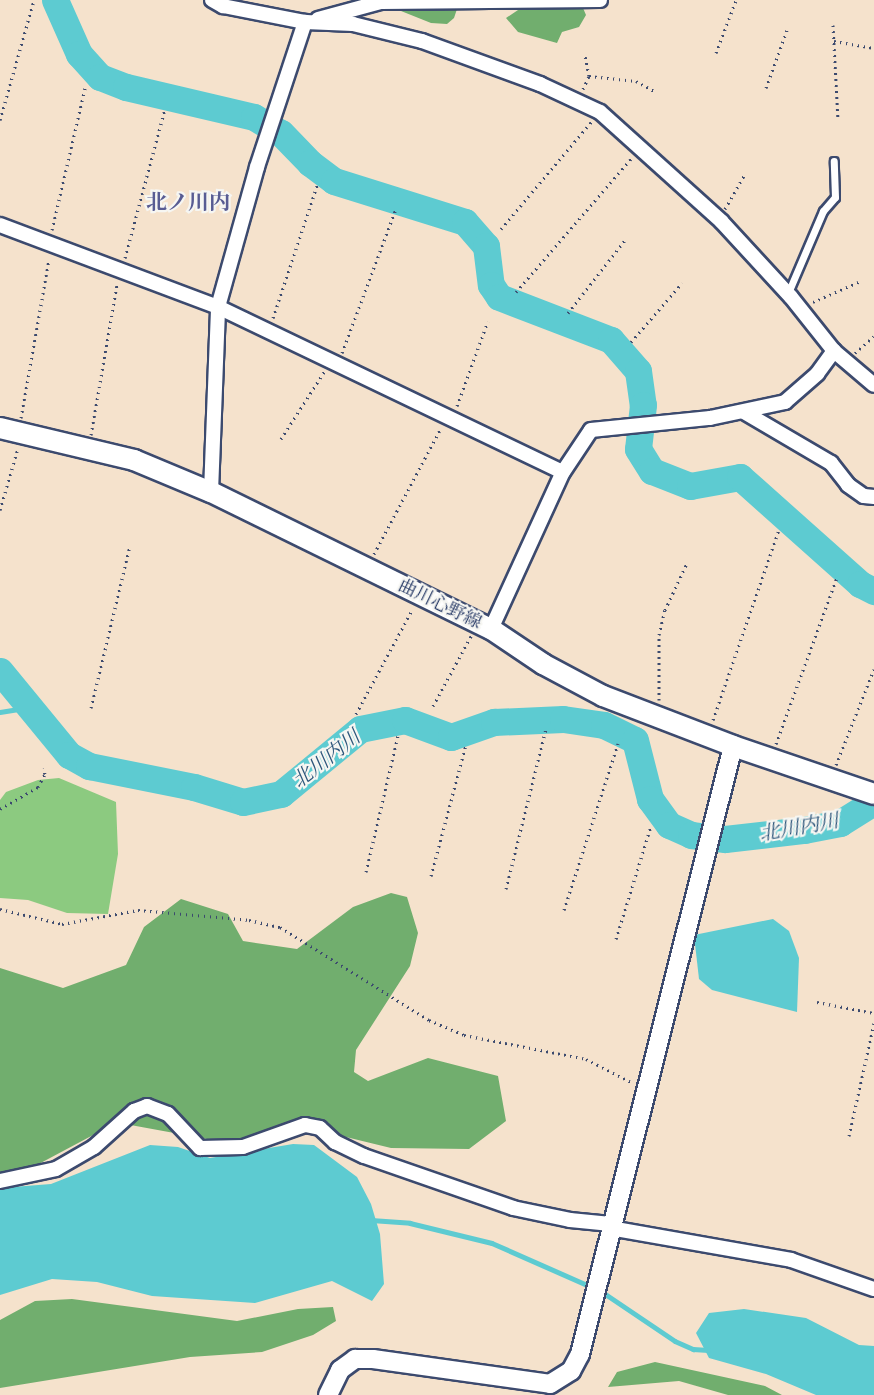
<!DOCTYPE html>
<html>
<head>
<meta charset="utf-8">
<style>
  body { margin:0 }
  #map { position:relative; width:874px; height:1395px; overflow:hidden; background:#f5e2cc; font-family:Alegreya,"Noto Serif JP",serif }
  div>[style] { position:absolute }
  .green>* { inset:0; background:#8cca80 }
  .forest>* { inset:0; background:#71ae6e }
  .water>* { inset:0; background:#5dcbd1 }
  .stream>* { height:4.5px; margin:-2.25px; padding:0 2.25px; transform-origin:2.25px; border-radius:2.25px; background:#5dcbd1 }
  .river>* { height:27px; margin:-13.5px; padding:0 13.5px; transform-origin:13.5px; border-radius:13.5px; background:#5dcbd1 }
  .path>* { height:3px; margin-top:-1.5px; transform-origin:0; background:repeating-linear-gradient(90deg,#3c4a6e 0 1.5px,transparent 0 6px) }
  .roads { filter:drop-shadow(2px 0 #3c4a6e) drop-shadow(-2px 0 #3c4a6e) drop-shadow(0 2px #3c4a6e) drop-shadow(0 -2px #3c4a6e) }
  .service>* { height:7px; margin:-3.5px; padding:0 3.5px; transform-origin:3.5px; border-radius:3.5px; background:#fff }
  .minor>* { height:14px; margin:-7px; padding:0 7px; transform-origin:7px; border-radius:7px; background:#fff }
  .tertiary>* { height:18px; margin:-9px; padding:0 9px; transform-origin:9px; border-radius:9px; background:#fff }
  .secondary>* { height:20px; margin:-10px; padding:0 10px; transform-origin:10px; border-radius:10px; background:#fff }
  span { translate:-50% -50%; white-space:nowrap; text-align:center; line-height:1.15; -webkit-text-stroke:4.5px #f6f6f2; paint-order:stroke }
  .street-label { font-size:18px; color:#1b2f5e }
  .water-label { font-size:20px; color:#2c567b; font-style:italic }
  .quarter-label { font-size:21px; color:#585c93; font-weight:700 }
</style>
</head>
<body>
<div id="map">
  <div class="green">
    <i style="clip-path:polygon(59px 778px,116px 802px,118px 854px,108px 914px,67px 913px,28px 900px,0 898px,0 800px,6px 792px,38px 780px)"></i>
  </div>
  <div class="forest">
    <i style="clip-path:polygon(399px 0,452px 0,457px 9px,454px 18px,447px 24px,431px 23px,401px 11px)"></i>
    <i style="clip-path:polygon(570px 5px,583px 8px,586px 15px,579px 27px,562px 32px,557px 43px,518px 32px,506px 18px,521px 8px)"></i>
    <i style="clip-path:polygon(391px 893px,407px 897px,418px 933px,410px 966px,356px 1050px,354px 1072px,368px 1081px,428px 1058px,498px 1076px,506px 1121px,469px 1149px,391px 1148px,309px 1128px,244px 1138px,207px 1139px,125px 1124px,95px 1134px,35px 1166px,0 1174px,0 968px,63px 988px,126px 965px,144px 927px,181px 899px,228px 914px,243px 941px,297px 949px,353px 907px)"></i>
    <i style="clip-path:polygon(72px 1299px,237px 1321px,298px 1309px,333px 1307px,336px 1321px,313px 1335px,262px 1352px,190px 1357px,0 1388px,0 1320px,35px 1301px)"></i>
    <i style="clip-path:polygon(655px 1362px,765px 1386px,782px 1395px,728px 1395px,679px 1381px,608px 1387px,617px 1372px)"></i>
  </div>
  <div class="water">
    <i style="clip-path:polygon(773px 919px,789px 931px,799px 958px,797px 1012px,712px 990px,699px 979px,694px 935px)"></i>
    <i style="clip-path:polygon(293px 1144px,314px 1145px,357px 1177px,371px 1204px,380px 1234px,384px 1284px,372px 1301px,332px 1281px,255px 1303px,152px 1296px,97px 1282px,52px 1279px,0 1295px,0 1188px,51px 1184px,150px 1145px,178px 1147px,210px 1158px)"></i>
    <i style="clip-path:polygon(744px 1309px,806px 1318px,859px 1345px,874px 1346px,874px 1395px,816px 1395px,766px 1374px,709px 1358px,696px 1333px,709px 1313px)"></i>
  </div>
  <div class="stream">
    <i style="left:0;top:712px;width:31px;rotate:-9deg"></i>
    <i style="left:371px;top:1220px;width:39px;rotate:4deg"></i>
    <i style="left:410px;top:1223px;width:84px;rotate:13.7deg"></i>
    <i style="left:492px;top:1243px;width:111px;rotate:23.8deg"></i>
    <i style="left:601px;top:1291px;width:89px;rotate:34deg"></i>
    <i style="left:675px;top:1341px;width:20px;rotate:24deg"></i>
    <i style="left:693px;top:1349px;width:15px;rotate:4deg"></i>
  </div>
  <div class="river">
    <i style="left:55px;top:0;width:59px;rotate:66deg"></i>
    <i style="left:79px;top:54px;width:31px;rotate:48deg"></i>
    <i style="left:100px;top:77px;width:28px;rotate:21deg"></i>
    <i style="left:126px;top:87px;width:131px;rotate:13.2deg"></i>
    <i style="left:254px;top:117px;width:31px;rotate:31deg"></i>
    <i style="left:281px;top:133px;width:42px;rotate:46deg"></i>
    <i style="left:310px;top:163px;width:30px;rotate:37deg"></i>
    <i style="left:334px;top:181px;width:137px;rotate:17.4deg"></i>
    <i style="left:465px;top:222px;width:32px;rotate:49deg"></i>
    <i style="left:486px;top:246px;width:39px;rotate:83deg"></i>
    <i style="left:491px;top:285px;width:14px;rotate:56deg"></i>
    <i style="left:499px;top:297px;width:120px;rotate:21deg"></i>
    <i style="left:611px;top:340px;width:41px;rotate:48.9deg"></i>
    <i style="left:638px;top:371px;width:34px;rotate:82deg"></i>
    <i style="left:643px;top:405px;width:44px;rotate:96.5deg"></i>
    <i style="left:638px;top:449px;width:26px;rotate:58deg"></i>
    <i style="left:652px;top:471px;width:41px;rotate:21.5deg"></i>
    <i style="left:690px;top:486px;width:51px;rotate:-10.2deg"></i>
    <i style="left:740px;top:477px;width:161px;rotate:41.7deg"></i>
    <i style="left:860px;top:584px;width:16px;rotate:27deg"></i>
    <i style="left:0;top:671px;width:109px;rotate:50.6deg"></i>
    <i style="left:69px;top:755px;width:23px;rotate:29deg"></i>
    <i style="left:89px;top:766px;width:107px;rotate:11.3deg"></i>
    <i style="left:194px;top:787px;width:51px;rotate:17deg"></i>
    <i style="left:243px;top:802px;width:39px;rotate:-12deg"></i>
    <i style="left:281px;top:794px;width:102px;rotate:-39.4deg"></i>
    <i style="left:360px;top:729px;width:46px;rotate:-11.3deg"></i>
    <i style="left:405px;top:720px;width:49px;rotate:20.3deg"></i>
    <i style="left:451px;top:737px;width:46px;rotate:-19.2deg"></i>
    <i style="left:494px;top:722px;width:69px;rotate:-2.5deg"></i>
    <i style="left:563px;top:719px;width:41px;rotate:8.3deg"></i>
    <i style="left:604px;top:725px;width:34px;rotate:26deg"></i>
    <i style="left:635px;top:740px;width:61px;rotate:75.7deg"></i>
    <i style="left:650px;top:799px;width:32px;rotate:54deg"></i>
    <i style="left:669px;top:825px;width:24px;rotate:24deg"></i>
    <i style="left:691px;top:835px;width:34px;rotate:7deg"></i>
    <i style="left:725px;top:839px;width:80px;rotate:-6.5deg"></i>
    <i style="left:804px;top:830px;width:37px;rotate:-11deg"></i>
    <i style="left:840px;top:823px;width:40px;rotate:-32deg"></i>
  </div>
  <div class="path">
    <i style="left:833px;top:25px;width:94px;rotate:87deg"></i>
    <i style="left:834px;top:41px;width:41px;rotate:9.9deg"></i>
    <i style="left:716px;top:53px;width:57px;rotate:-69.3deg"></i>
    <i style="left:589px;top:76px;width:47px;rotate:6.1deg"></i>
    <i style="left:636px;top:81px;width:23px;rotate:29deg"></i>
    <i style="left:766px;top:88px;width:62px;rotate:-70.1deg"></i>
    <i style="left:583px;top:89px;width:14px;rotate:-65deg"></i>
    <i style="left:589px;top:76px;width:20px;rotate:-101deg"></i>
    <i style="left:0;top:120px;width:125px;rotate:-74.2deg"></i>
    <i style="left:725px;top:209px;width:40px;rotate:-60.3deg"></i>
    <i style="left:501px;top:229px;width:140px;rotate:-49.9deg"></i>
    <i style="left:52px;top:230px;width:146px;rotate:-76.9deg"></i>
    <i style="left:125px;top:258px;width:154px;rotate:-75deg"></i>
    <i style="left:516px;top:292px;width:176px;rotate:-49.2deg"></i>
    <i style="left:813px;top:302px;width:52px;rotate:-23.6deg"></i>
    <i style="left:568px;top:313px;width:93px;rotate:-52deg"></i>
    <i style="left:273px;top:318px;width:142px;rotate:-71.6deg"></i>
    <i style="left:631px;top:342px;width:78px;rotate:-49.2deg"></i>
    <i style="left:342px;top:353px;width:152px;rotate:-69.5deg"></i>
    <i style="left:855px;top:353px;width:25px;rotate:-42deg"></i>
    <i style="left:457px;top:406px;width:90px;rotate:-70deg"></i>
    <i style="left:21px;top:418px;width:161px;rotate:-80deg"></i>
    <i style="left:91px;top:435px;width:153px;rotate:-80.2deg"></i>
    <i style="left:281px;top:439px;width:80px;rotate:-57.3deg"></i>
    <i style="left:0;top:510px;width:65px;rotate:-73.8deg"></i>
    <i style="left:374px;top:554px;width:143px;rotate:-62deg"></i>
    <i style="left:659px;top:700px;width:65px;rotate:-90deg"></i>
    <i style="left:659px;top:635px;width:26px;rotate:-77deg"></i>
    <i style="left:665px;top:610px;width:52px;rotate:-64.9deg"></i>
    <i style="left:433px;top:706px;width:80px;rotate:-61.5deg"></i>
    <i style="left:91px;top:708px;width:167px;rotate:-76.5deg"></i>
    <i style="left:356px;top:714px;width:118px;rotate:-61.7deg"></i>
    <i style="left:713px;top:720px;width:202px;rotate:-70.9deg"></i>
    <i style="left:776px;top:744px;width:178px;rotate:-69.9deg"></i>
    <i style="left:836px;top:765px;width:103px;rotate:-68.4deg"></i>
    <i style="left:0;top:809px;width:44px;rotate:-30.1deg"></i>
    <i style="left:38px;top:787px;width:15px;rotate:-62deg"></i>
    <i style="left:45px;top:774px;width:6px;rotate:-108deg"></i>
    <i style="left:366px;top:872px;width:140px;rotate:-76.8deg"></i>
    <i style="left:431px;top:876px;width:137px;rotate:-75.1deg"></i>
    <i style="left:506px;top:889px;width:166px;rotate:-76deg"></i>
    <i style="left:0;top:909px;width:64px;rotate:13.6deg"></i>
    <i style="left:62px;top:924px;width:77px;rotate:-10.4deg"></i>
    <i style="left:138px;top:910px;width:111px;rotate:5.1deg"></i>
    <i style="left:249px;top:920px;width:32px;rotate:13deg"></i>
    <i style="left:280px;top:927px;width:176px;rotate:32deg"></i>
    <i style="left:429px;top:1020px;width:38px;rotate:23deg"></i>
    <i style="left:464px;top:1035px;width:124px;rotate:11.1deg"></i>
    <i style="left:586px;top:1059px;width:51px;rotate:27.1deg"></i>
    <i style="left:564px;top:910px;width:175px;rotate:-72deg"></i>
    <i style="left:616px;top:939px;width:118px;rotate:-72.8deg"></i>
    <i style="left:817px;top:1002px;width:58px;rotate:10.9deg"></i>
    <i style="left:849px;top:1136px;width:116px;rotate:-77.5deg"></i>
  </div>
  <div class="roads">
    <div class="service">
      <i style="left:788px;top:293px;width:89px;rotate:-66.9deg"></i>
      <i style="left:823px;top:211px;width:18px;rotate:-49deg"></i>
      <i style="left:835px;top:197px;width:36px;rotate:-92deg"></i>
    </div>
    <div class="minor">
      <i style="left:212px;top:0;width:13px;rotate:29deg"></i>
      <i style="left:223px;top:6px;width:84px;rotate:11deg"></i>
      <i style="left:305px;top:22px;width:48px;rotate:2.4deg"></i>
      <i style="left:353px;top:24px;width:71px;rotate:13.8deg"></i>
      <i style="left:422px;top:41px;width:126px;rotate:20deg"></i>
      <i style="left:540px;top:84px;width:66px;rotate:25deg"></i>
      <i style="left:600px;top:112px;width:163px;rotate:42deg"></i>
      <i style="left:721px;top:221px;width:103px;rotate:47.4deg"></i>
      <i style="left:791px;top:297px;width:69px;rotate:51.5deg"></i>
      <i style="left:834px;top:351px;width:52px;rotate:40.4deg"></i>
      <i style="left:318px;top:19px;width:65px;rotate:-15.1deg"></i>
      <i style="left:381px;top:2px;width:219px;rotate:-0.5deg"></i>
      <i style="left:0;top:225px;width:233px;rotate:20.6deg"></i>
      <i style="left:218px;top:307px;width:382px;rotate:25.6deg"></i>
      <i style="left:744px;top:412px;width:101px;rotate:30.4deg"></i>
      <i style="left:831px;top:463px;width:28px;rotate:52deg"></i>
      <i style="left:848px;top:485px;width:19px;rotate:35deg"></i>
      <i style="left:864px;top:496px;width:10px;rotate:6deg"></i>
      <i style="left:211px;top:492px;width:185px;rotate:-87.8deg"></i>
      <i style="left:218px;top:307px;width:145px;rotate:-74.4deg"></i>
      <i style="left:257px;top:167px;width:153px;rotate:-71.7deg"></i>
      <i style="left:491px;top:629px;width:173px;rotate:-65.4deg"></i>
      <i style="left:563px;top:472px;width:50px;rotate:-56.3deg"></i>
      <i style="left:591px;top:430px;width:120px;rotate:-5.8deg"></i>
      <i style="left:710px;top:418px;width:77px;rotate:-12deg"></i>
      <i style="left:785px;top:402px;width:43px;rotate:-41.2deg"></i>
      <i style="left:817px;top:374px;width:29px;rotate:-54deg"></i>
      <i style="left:0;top:1181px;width:57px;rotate:-12.1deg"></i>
      <i style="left:56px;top:1169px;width:44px;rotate:-30.1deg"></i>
      <i style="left:94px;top:1147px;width:54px;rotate:-42deg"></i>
      <i style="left:134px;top:1111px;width:14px;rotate:-21deg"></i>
      <i style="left:147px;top:1106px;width:22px;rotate:21deg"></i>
      <i style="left:168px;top:1114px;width:47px;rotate:46.7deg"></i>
      <i style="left:200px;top:1148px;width:43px;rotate:-1.3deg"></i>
      <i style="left:243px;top:1147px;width:66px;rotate:-19.5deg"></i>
      <i style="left:305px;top:1125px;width:15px;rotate:11deg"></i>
      <i style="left:320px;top:1128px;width:21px;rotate:43deg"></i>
      <i style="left:335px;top:1142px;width:32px;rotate:26deg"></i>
      <i style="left:364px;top:1156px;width:158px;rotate:19.2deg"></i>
      <i style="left:513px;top:1208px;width:58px;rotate:11.9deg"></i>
      <i style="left:570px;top:1220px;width:41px;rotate:5.6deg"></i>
      <i style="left:610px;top:1228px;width:184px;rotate:10deg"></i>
      <i style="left:791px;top:1260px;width:88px;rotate:19.3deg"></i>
    </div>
    <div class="tertiary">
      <i style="left:328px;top:1395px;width:28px;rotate:-64deg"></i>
      <i style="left:340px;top:1370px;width:19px;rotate:-36deg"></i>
      <i style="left:355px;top:1359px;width:18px"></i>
      <i style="left:373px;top:1359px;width:179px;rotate:8deg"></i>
      <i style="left:550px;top:1384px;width:25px;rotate:-32deg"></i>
      <i style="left:571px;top:1371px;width:19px;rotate:-62deg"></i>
      <i style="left:580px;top:1354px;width:627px;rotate:-75.88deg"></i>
    </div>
    <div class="secondary">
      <i style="left:0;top:428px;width:138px;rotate:13.4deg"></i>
      <i style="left:134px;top:460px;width:83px;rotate:22.6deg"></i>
      <i style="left:211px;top:492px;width:312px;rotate:26.1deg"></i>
      <i style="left:491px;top:629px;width:63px;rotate:33.9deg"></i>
      <i style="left:543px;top:664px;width:68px;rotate:28.1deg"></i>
      <i style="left:603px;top:696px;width:139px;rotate:21deg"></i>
      <i style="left:733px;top:746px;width:149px;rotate:18.8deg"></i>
    </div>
  </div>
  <div class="street-label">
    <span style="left:440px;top:604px;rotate:26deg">曲川心野線</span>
  </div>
  <div class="water-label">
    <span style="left:326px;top:759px;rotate:-38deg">北川内川</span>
    <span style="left:799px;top:827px;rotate:-10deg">北川内川</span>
  </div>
  <div class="quarter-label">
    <span style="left:188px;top:202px">北ノ川内</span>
  </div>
</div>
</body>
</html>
